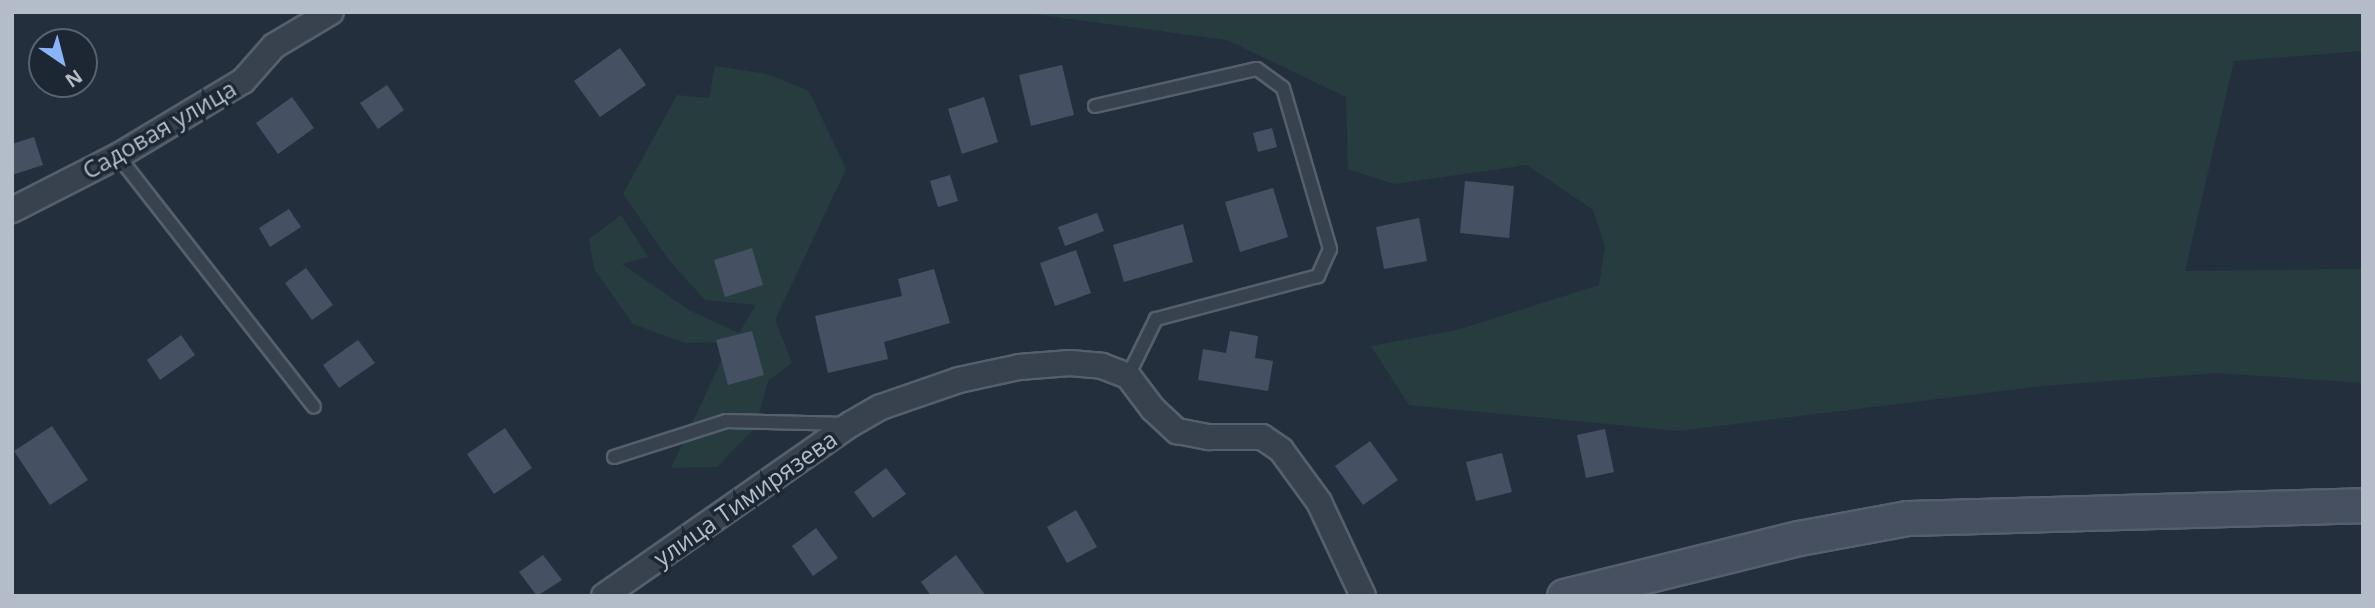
<!DOCTYPE html>
<html>
<head>
<meta charset="utf-8">
<style>
  body { margin:0 }
  #map { position:relative; width:2375px; height:608px; overflow:hidden; background:#242f3e; font-family:"Open Sans",sans-serif }
  div>[style] { position:absolute }
  .green>* { inset:0; background:#263c3f }
  .building>* { inset:0; background:#455162 }
  .roads { filter:drop-shadow(2px 0 #565f6c) drop-shadow(-2px 0 #565f6c) drop-shadow(0 2px #565f6c) drop-shadow(0 -2px #565f6c) }
  .lane>* { height:12px; margin:-6px; padding:0 6px; transform-origin:6px; border-radius:6px; background:#38414e }
  .street>* { height:24px; margin:-12px; padding:0 12px; transform-origin:12px; border-radius:12px; background:#38414e }
  .secondary>* { height:33px; margin:-16.5px; padding:0 16.5px; transform-origin:16.5px; border-radius:16.5px; background:#465061 }
  span { translate:-50% -50%; white-space:nowrap; text-align:center; line-height:1.15; -webkit-text-stroke:7px #1d2633; paint-order:stroke }
  .street-label { font-size:24px; color:#b4bcc9 }
  .frame { position:absolute; inset:0; border:14px solid #b4bcc9; pointer-events:none }
  .north { position:absolute; left:28px; top:28px; width:70px; height:70px; box-sizing:border-box; background:#1d2633; border:2px solid #59626f; border-radius:50%; rotate:145deg; font-size:19px; font-weight:700; line-height:28px; text-align:center; color:#b4bcc9 }
  .north::after { content:''; display:block; margin:auto; width:24px; height:32px; background:#8ab4f8; clip-path:polygon(50% 0,100% 100%,50% 72%,0 100%) }
</style>
</head>
<body>
<div id="map">
  <div class="green">
    <i style="clip-path:polygon(1019px 12px,2363px 12px,2363px 51px,2234px 61px,2185px 271px,2363px 269px,2363px 383px,2217px 373px,2042px 386px,1679px 431px,1409px 405px,1371px 346px,1457px 330px,1599px 285px,1605px 247px,1593px 210px,1527px 165px,1394px 184px,1348px 169px,1346px 97px,1227px 40px)"></i>
    <i style="clip-path:polygon(715px 66px,767px 74px,809px 91px,846px 169px,775px 320px,792px 363px,768px 381px,755px 428px,717px 467px,671px 468px,730px 342px,685px 343px,633px 324px,594px 269px,589px 239px,621px 215px,648px 257px,622px 264px,689px 310px,739px 333px,756px 305px,705px 300px,669px 260px,623px 194px,677px 95px,709px 98px)"></i>
  </div>
  <div class="building">
    <i style="clip-path:polygon(620px 48px,646px 85px,600px 117px,574px 81px)"></i>
    <i style="clip-path:polygon(1062px 65px,1074px 115px,1031px 126px,1019px 75px)"></i>
    <i style="clip-path:polygon(387px 85px,404px 110px,378px 129px,360px 103px)"></i>
    <i style="clip-path:polygon(292px 97px,314px 128px,278px 154px,256px 123px)"></i>
    <i style="clip-path:polygon(984px 97px,998px 142px,962px 154px,948px 109px)"></i>
    <i style="clip-path:polygon(1272px 128px,1277px 147px,1258px 152px,1253px 133px)"></i>
    <i style="clip-path:polygon(34px 137px,43px 165px,12px 175px,12px 144px)"></i>
    <i style="clip-path:polygon(950px 175px,958px 201px,938px 207px,930px 181px)"></i>
    <i style="clip-path:polygon(1465px 181px,1514px 186px,1509px 238px,1460px 233px)"></i>
    <i style="clip-path:polygon(1273px 188px,1288px 237px,1240px 252px,1225px 202px)"></i>
    <i style="clip-path:polygon(289px 209px,301px 227px,270px 247px,259px 228px)"></i>
    <i style="clip-path:polygon(1097px 213px,1104px 231px,1065px 246px,1058px 227px)"></i>
    <i style="clip-path:polygon(1419px 218px,1427px 261px,1384px 269px,1376px 227px)"></i>
    <i style="clip-path:polygon(1183px 224px,1193px 262px,1124px 282px,1113px 245px)"></i>
    <i style="clip-path:polygon(752px 248px,763px 285px,725px 297px,714px 260px)"></i>
    <i style="clip-path:polygon(1076px 250px,1091px 293px,1055px 306px,1040px 263px)"></i>
    <i style="clip-path:polygon(306px 268px,333px 305px,312px 320px,285px 283px)"></i>
    <i style="clip-path:polygon(934px 269px,950px 323px,884px 342px,888px 359px,828px 373px,815px 316px,902px 296px,898px 279px)"></i>
    <i style="clip-path:polygon(752px 331px,764px 375px,728px 385px,716px 340px)"></i>
    <i style="clip-path:polygon(1230px 331px,1258px 336px,1255px 358px,1273px 361px,1268px 391px,1198px 380px,1203px 349px,1226px 353px)"></i>
    <i style="clip-path:polygon(181px 335px,195px 355px,160px 380px,147px 360px)"></i>
    <i style="clip-path:polygon(358px 340px,375px 363px,339px 388px,323px 365px)"></i>
    <i style="clip-path:polygon(52px 426px,88px 480px,50px 505px,14px 451px)"></i>
    <i style="clip-path:polygon(505px 428px,532px 468px,494px 494px,467px 454px)"></i>
    <i style="clip-path:polygon(1605px 429px,1614px 472px,1586px 478px,1577px 435px)"></i>
    <i style="clip-path:polygon(1370px 441px,1398px 480px,1363px 505px,1335px 466px)"></i>
    <i style="clip-path:polygon(1502px 453px,1512px 492px,1476px 501px,1466px 462px)"></i>
    <i style="clip-path:polygon(886px 468px,906px 494px,873px 518px,854px 492px)"></i>
    <i style="clip-path:polygon(1076px 510px,1097px 547px,1067px 563px,1047px 527px)"></i>
    <i style="clip-path:polygon(816px 528px,838px 558px,813px 576px,792px 546px)"></i>
    <i style="clip-path:polygon(543px 555px,562px 580px,537px 596px,519px 572px)"></i>
    <i style="clip-path:polygon(956px 555px,986px 596px,931px 596px,921px 582px)"></i>
  </div>
  <div class="roads">
    <div class="lane">
      <i style="left:1095px;top:106px;width:166px;rotate:-12.9deg"></i>
      <i style="left:1257px;top:69px;width:32px;rotate:36deg"></i>
      <i style="left:1283px;top:88px;width:168px;rotate:73.7deg"></i>
      <i style="left:1330px;top:249px;width:30px;rotate:114deg"></i>
      <i style="left:1318px;top:276px;width:168px;rotate:165.1deg"></i>
      <i style="left:1156px;top:319px;width:64px;rotate:116.2deg"></i>
      <i style="left:118px;top:156px;width:318px;rotate:52deg"></i>
      <i style="left:614px;top:457px;width:118px;rotate:-17.8deg"></i>
      <i style="left:726px;top:421px;width:121px;rotate:1.4deg"></i>
    </div>
    <div class="street">
      <i style="left:12px;top:210px;width:119px;rotate:-27deg"></i>
      <i style="left:118px;top:156px;width:146px;rotate:-31deg"></i>
      <i style="left:243px;top:81px;width:47px;rotate:-48.5deg"></i>
      <i style="left:274px;top:46px;width:66px;rotate:-30.8deg"></i>
      <i style="left:604px;top:596px;width:301px;rotate:-34.9deg"></i>
      <i style="left:851px;top:424px;width:34px;rotate:-30deg"></i>
      <i style="left:881px;top:407px;width:83px;rotate:-19.1deg"></i>
      <i style="left:959px;top:380px;width:61px;rotate:-12.2deg"></i>
      <i style="left:1019px;top:367px;width:51px;rotate:-4.5deg"></i>
      <i style="left:1070px;top:363px;width:32px;rotate:5deg"></i>
      <i style="left:1102px;top:366px;width:28px;rotate:21deg"></i>
      <i style="left:1128px;top:376px;width:41px;rotate:52.9deg"></i>
      <i style="left:1153px;top:409px;width:33px;rotate:43deg"></i>
      <i style="left:1177px;top:431px;width:33px;rotate:11deg"></i>
      <i style="left:1209px;top:437px;width:53px"></i>
      <i style="left:1262px;top:437px;width:23px;rotate:34deg"></i>
      <i style="left:1281px;top:450px;width:64px;rotate:53.8deg"></i>
      <i style="left:1319px;top:502px;width:104px;rotate:64.9deg"></i>
    </div>
    <div class="secondary">
      <i style="left:1564px;top:596px;width:242px;rotate:-13.9deg"></i>
      <i style="left:1799px;top:538px;width:110px;rotate:-10.5deg"></i>
      <i style="left:1907px;top:518px;width:456px;rotate:-1.6deg"></i>
    </div>
  </div>
  <div class="street-label">
    <span style="left:159px;top:129px;rotate:-30deg">Садовая улица</span>
    <span style="left:745px;top:498px;rotate:-35deg">улица Тимирязева</span>
  </div>
  <div class="frame"></div>
  <div class="north">N</div>
</div>
</body>
</html>
